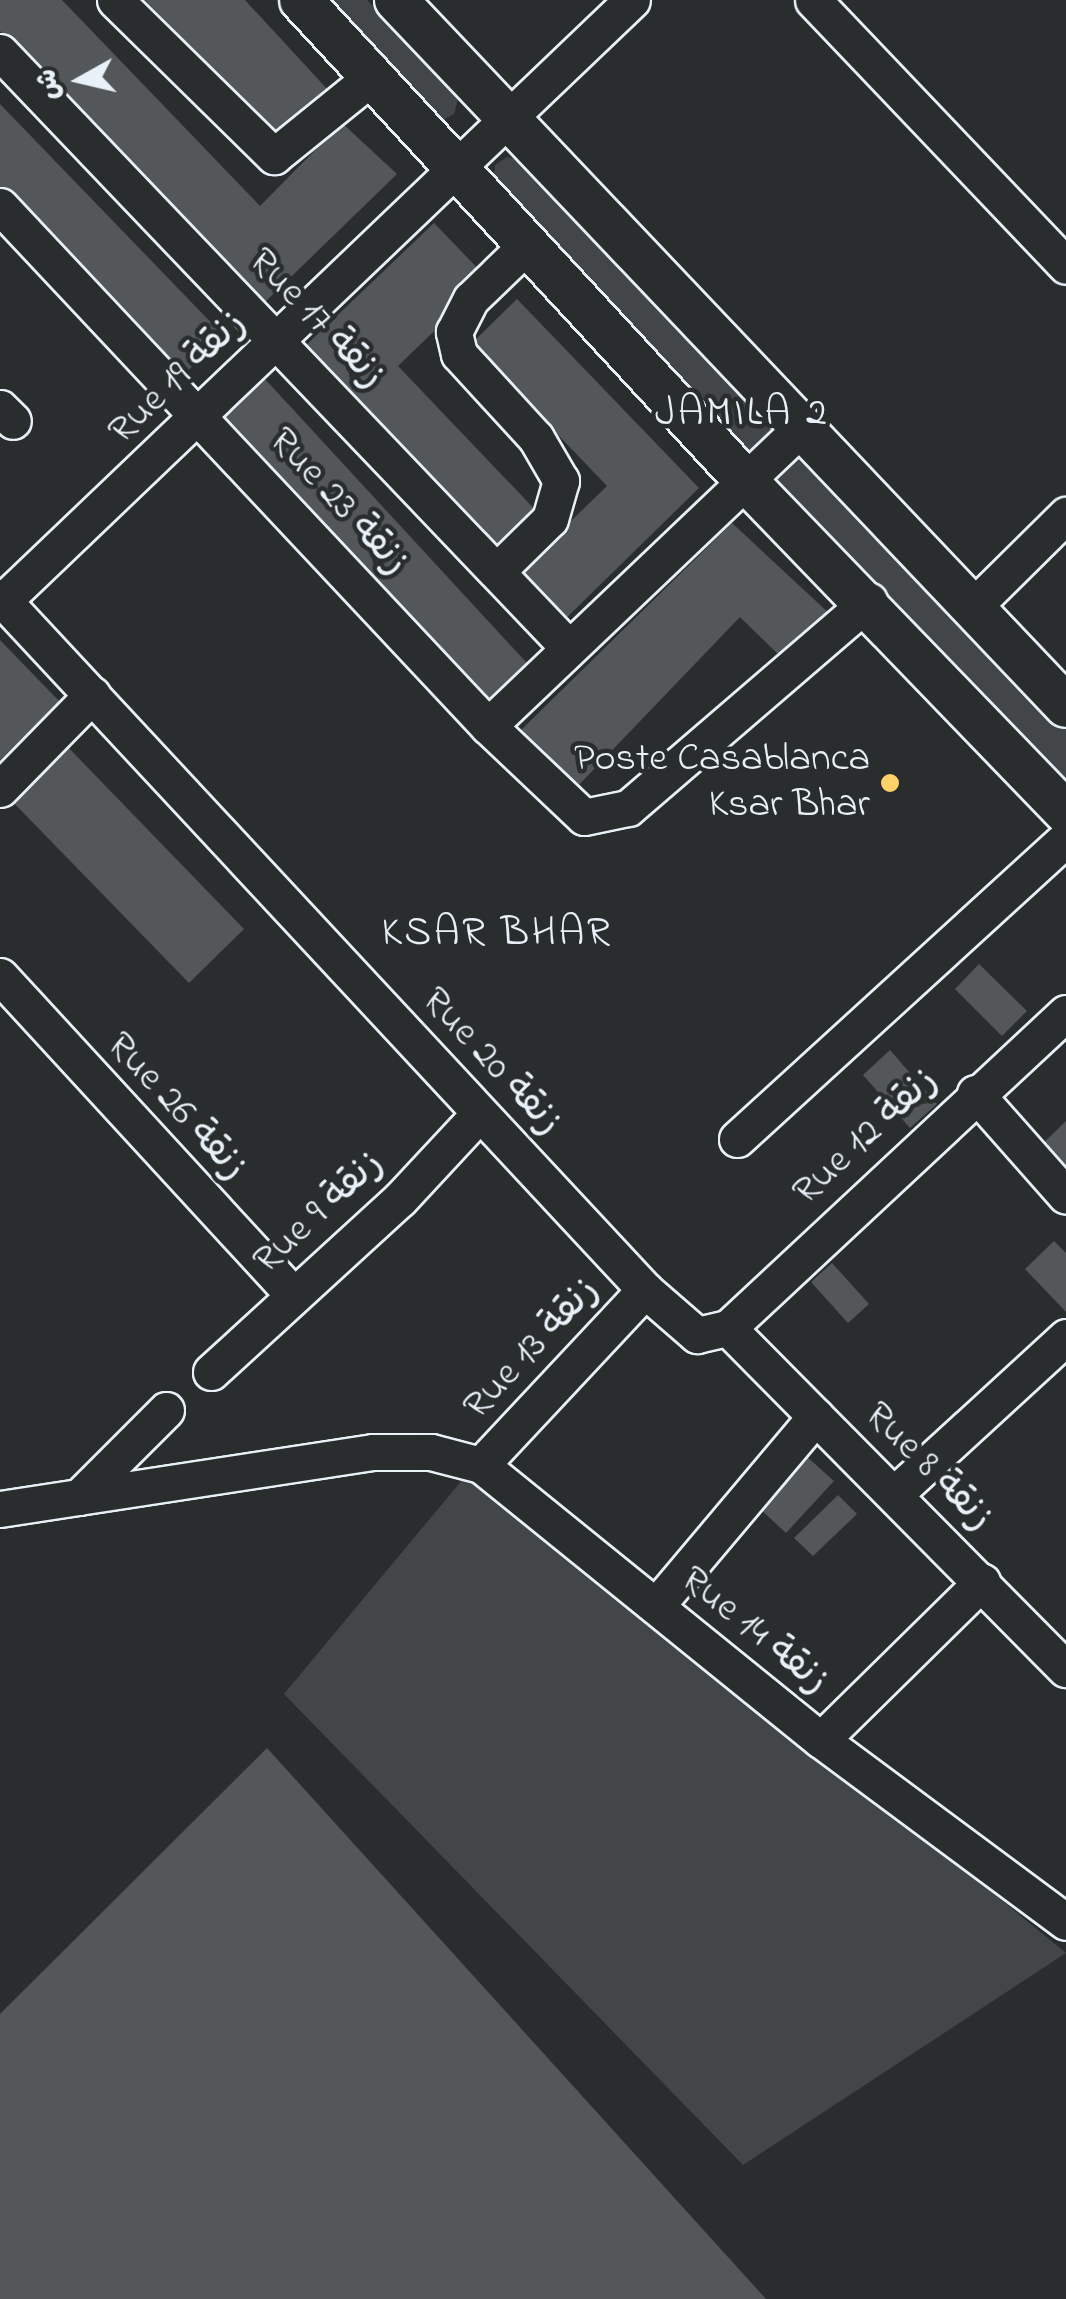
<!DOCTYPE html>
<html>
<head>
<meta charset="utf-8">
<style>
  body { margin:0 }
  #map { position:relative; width:1066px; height:2299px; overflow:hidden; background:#2a2d2e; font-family:"Indie Flower","Playpen Sans Arabic",sans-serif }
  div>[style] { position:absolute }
  .green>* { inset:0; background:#424648 }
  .building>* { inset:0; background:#535759 }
  .roads { filter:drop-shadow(2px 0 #e8f1f8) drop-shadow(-2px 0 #e8f1f8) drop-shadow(0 2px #e8f1f8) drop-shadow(0 -2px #e8f1f8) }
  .minor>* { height:35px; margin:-17.5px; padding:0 17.5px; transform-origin:17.5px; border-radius:17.5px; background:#2a2d2e }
  .tertiary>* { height:42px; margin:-21px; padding:0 21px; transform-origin:21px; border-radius:21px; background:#2a2d2e }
  .dots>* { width:28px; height:28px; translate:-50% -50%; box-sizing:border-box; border:5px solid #2a2d2e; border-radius:50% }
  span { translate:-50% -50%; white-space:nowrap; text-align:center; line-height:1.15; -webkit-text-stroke:9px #2a2d2e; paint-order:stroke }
  .street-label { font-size:40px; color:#e8f1f8 }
  .poi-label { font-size:40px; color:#e8f1f8 }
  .right { translate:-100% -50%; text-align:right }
  .neighbourhood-label { font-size:42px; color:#e8f1f8; letter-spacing:2.5px }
  .north { position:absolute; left:30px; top:30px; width:100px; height:100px; -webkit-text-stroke:8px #2a2d2e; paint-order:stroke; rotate:262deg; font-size:28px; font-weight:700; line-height:40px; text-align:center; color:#e8f1f8 }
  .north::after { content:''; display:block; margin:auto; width:35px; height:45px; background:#e8f1f8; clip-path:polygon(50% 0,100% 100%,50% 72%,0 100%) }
</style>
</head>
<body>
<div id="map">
  <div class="green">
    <i style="clip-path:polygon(317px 0,367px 0,459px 95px,454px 114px,436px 124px)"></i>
    <i style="clip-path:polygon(507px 157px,518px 159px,802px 449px,1066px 729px,1066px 805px,493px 185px,495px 165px)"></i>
    <i style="clip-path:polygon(473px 1467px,643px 1606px,1066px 1953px,743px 2165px,284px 1694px)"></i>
  </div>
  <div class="building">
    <i style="clip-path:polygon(0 0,62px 0,260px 206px,342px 123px,397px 174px,261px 306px,0 31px)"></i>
    <i style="clip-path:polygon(145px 0,245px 0,329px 91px,275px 134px)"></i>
    <i style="clip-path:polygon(0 104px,224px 336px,174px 384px,0 204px)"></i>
    <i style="clip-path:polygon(434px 223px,488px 279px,398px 366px,543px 518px,498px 561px,299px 352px)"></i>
    <i style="clip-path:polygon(517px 299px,699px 488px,554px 630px,508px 582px,607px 486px,471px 344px)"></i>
    <i style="clip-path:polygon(265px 379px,536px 673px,492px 718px,219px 419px)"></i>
    <i style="clip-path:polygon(732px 523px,832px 616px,781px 657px,740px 617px,574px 790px,518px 733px)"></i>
    <i style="clip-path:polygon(0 640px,60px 702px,0 760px)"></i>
    <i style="clip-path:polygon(62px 741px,244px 929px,189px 983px,6px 795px)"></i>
    <i style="clip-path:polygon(979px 964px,1027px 1011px,1002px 1036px,955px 989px)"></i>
    <i style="clip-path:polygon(890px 1050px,937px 1104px,910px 1128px,863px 1075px)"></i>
    <i style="clip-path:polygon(1066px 1121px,1066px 1168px,1056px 1177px,1033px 1153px)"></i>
    <i style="clip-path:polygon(1054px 1241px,1066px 1253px,1066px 1312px,1025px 1269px)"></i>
    <i style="clip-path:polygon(832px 1263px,869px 1304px,848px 1323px,811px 1282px)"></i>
    <i style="clip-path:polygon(805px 1455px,834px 1481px,786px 1533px,757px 1506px)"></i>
    <i style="clip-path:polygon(838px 1495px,857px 1514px,813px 1556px,794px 1538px)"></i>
    <i style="clip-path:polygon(267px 1748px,766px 2299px,0 2299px,0 2014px)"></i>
  </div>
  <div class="roads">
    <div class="minor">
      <i style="left:115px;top:0;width:223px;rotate:44.5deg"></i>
      <i style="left:274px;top:156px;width:129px;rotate:-39deg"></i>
      <i style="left:813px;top:0;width:367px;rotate:46.4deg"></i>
      <i style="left:0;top:52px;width:823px;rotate:46.33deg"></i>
      <i style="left:0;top:206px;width:713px;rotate:46.82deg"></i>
      <i style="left:488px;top:726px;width:132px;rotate:43.5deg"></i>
      <i style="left:584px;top:817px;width:45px;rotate:-11.6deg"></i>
      <i style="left:628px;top:808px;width:318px;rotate:-40.7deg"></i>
      <i style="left:0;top:408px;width:18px;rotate:45deg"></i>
      <i style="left:497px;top:571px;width:74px;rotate:-44.5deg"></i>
      <i style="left:550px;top:519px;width:40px;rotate:-74deg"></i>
      <i style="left:561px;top:481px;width:50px;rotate:-120.2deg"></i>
      <i style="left:536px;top:438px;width:114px;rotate:-132.5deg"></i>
      <i style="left:459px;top:354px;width:23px;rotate:-103deg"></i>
      <i style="left:454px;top:332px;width:37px;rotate:-63deg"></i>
      <i style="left:471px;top:299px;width:79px;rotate:-44deg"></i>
      <i style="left:0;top:597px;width:947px;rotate:47.05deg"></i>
      <i style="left:645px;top:1290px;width:69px;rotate:40.9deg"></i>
      <i style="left:697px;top:1335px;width:32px;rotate:-13deg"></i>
      <i style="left:728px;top:1328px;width:462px;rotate:-43deg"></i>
      <i style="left:0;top:604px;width:874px;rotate:-43.7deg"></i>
      <i style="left:971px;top:609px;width:134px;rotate:-44.7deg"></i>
      <i style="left:488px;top:726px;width:431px;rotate:-43.6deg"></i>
      <i style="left:0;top:789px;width:132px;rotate:-45.6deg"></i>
      <i style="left:0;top:976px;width:433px;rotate:47.4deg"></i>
      <i style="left:975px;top:1093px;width:137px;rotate:48.5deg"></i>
      <i style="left:737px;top:1139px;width:445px;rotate:-42.4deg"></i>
      <i style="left:728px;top:1328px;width:480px;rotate:45.3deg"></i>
      <i style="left:211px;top:1372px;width:256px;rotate:-42.5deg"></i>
      <i style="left:400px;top:1199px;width:117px;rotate:-47.1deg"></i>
      <i style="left:481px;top:1465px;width:240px;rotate:-46.9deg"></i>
      <i style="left:898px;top:1491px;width:228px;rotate:-42.5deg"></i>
      <i style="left:79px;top:1497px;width:123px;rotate:-45deg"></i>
      <i style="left:0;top:1509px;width:377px;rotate:-8.7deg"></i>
      <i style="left:373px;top:1452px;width:58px"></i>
      <i style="left:431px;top:1452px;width:52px;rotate:14.6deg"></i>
      <i style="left:481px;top:1465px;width:437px;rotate:39deg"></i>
      <i style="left:821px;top:1740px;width:305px;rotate:36.6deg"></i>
      <i style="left:656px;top:1606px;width:248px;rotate:-49.9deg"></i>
      <i style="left:821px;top:1740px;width:226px;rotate:-44.5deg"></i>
    </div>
    <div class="tertiary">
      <i style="left:301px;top:0;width:652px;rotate:47.24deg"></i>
      <i style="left:744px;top:479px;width:463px;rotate:46deg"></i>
      <i style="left:396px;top:0;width:973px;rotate:46.5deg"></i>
    </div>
  </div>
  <div class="dots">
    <i style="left:890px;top:783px;background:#ffd166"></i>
  </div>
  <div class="street-label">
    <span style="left:316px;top:319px;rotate:46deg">Rue 17 زنقة</span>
    <span style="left:178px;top:378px;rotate:-44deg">Rue 19 زنقة</span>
    <span style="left:338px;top:502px;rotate:47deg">Rue 23 زنقة</span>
    <span style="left:491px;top:1062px;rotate:47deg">Rue 20 زنقة</span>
    <span style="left:176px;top:1107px;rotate:47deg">Rue 26 زنقة</span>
    <span style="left:866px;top:1137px;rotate:-43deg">Rue 12 زنقة</span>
    <span style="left:319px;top:1213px;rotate:-43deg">Rue 9 زنقة</span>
    <span style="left:532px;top:1349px;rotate:-47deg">Rue 13 زنقة</span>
    <span style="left:928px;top:1467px;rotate:45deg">Rue 8 زنقة</span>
    <span style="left:754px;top:1631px;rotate:39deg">Rue 14 زنقة</span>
  </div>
  <div class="poi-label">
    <span class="right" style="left:870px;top:783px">Poste Casablanca<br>Ksar Bhar</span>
  </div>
  <div class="neighbourhood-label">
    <span style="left:742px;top:414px">JAMILA 2</span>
    <span style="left:497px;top:934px">KSAR BHAR</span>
  </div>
  <div class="north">ش</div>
</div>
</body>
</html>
